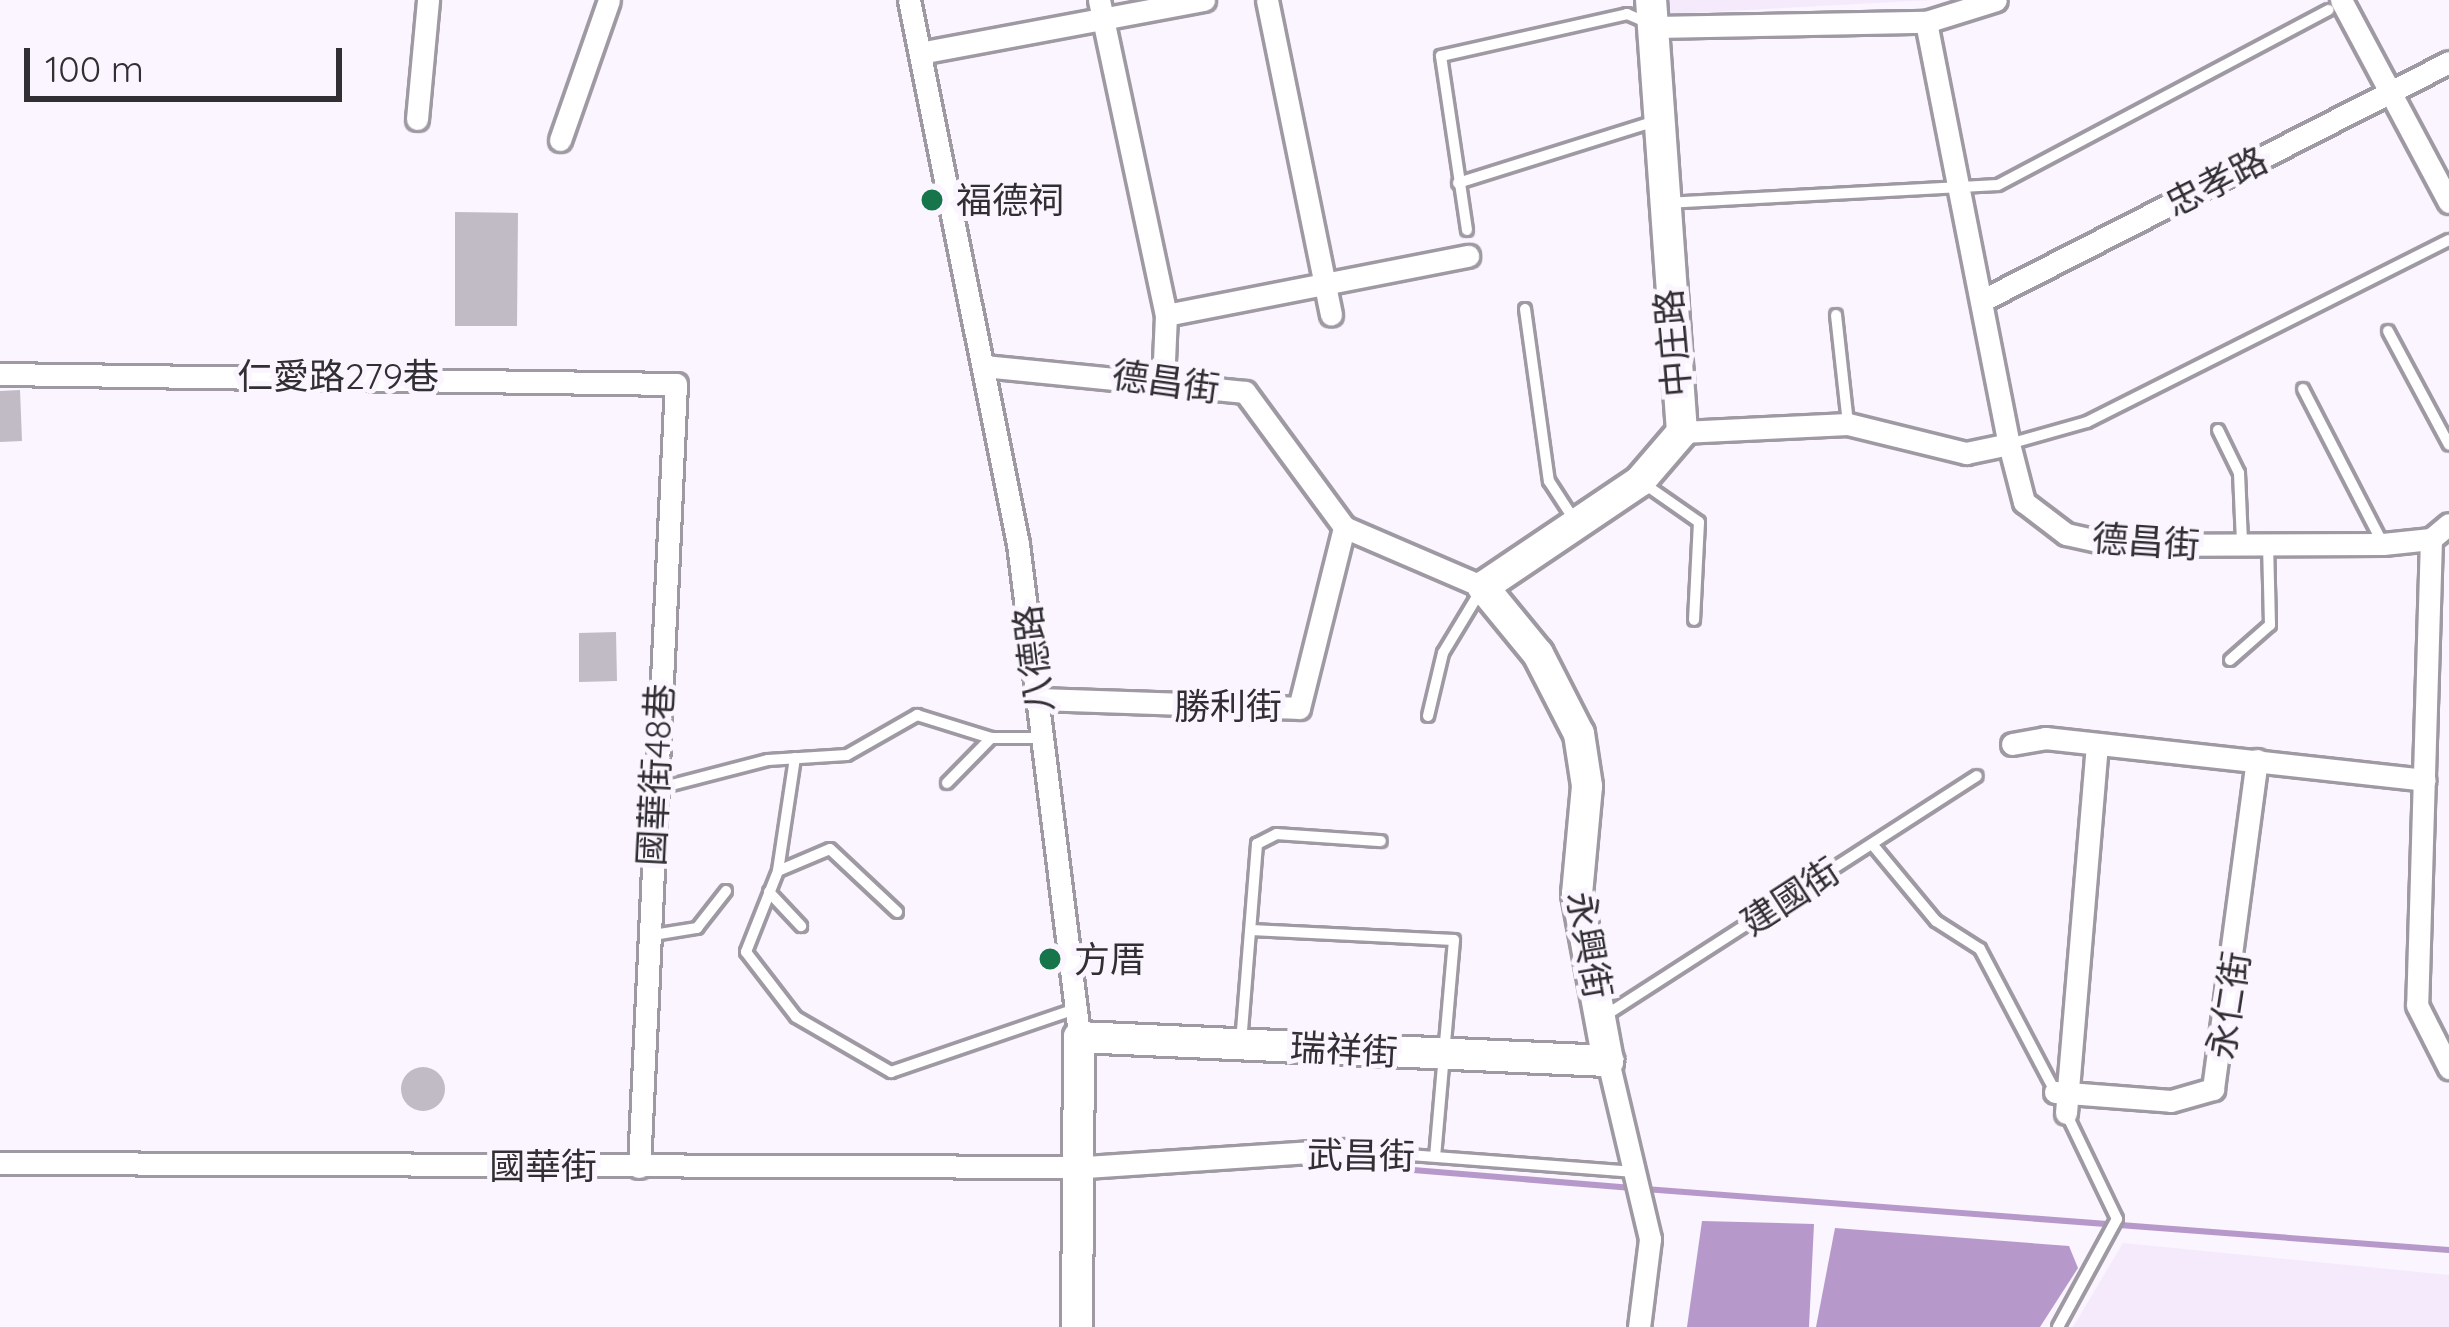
<!DOCTYPE html>
<html>
<head>
<meta charset="utf-8">
<style>
  body { margin:0 }
  #map { position:relative; width:2449px; height:1327px; overflow:hidden; background:#faf5fe; font-family:Quicksand,"Noto Sans TC",sans-serif }
  div>[style] { position:absolute }
  .built>* { inset:0; background:#f4eafc }
  .water>* { inset:0; background:#b699ca }
  .stream>* { height:6px; margin:-3px; padding:0 3px; transform-origin:3px; border-radius:3px; background:#b699ca }
  .building>* { inset:0; background:#c1bbc6 }
  .round { border-radius:50% }
  .roads { filter:drop-shadow(3px 0 #9f99a3) drop-shadow(-3px 0 #9f99a3) drop-shadow(0 3px #9f99a3) drop-shadow(0 -3px #9f99a3) }
  .lane>* { height:10px; margin:-5px; padding:0 5px; transform-origin:5px; border-radius:5px; background:#fff }
  .street>* { height:21px; margin:-10.5px; padding:0 10.5px; transform-origin:10.5px; border-radius:10.5px; background:#fff }
  .secondary>* { height:30px; margin:-15px; padding:0 15px; transform-origin:15px; border-radius:15px; background:#fff }
  .dots>* { width:33px; height:33px; translate:-50% -50%; box-sizing:border-box; border:6px solid #faf5fe; border-radius:50% }
  span { translate:-50% -50%; white-space:nowrap; text-align:center; line-height:1.15; -webkit-text-stroke:10px #faf5fe; paint-order:stroke }
  .street-label { font-size:36px; color:#312f33 }
  .poi-label { font-size:36px; color:#312f33 }
  .left { translate:0 -50%; text-align:left }
  .scale { position:absolute; left:24px; top:48px; width:318px; height:54px; box-sizing:border-box; border:6px solid #312f33; border-top:0; padding-left:15px; font-size:36px; line-height:42px; white-space:nowrap; color:#312f33; -webkit-text-stroke:9px #faf5fe; paint-order:stroke }
</style>
</head>
<body>
<div id="map">
  <div class="built">
    <i style="clip-path:polygon(1668px 0,1931px 0,1671px 14px)"></i>
    <i style="clip-path:polygon(2123px 1243px,2449px 1275px,2449px 1327px,2073px 1327px)"></i>
  </div>
  <div class="water">
    <i style="clip-path:polygon(1702px 1221px,1814px 1224px,1809px 1327px,1687px 1327px)"></i>
    <i style="clip-path:polygon(1835px 1228px,2069px 1246px,2078px 1268px,2040px 1327px,1816px 1327px)"></i>
  </div>
  <div class="stream">
    <i style="left:1340px;top:1164px;width:293px;rotate:4.7deg"></i>
    <i style="left:1645px;top:1189px;width:806px;rotate:4.34deg"></i>
  </div>
  <div class="building">
    <i style="clip-path:polygon(455px 212px,518px 213px,517px 326px,455px 326px)"></i>
    <i style="clip-path:polygon(20px 390px,22px 441px,0 442px,0 391px)"></i>
    <i style="clip-path:polygon(616px 632px,617px 681px,579px 682px,579px 633px)"></i>
    <i class="round" style="left:401px;top:1067px;width:44px;height:44px"></i>
  </div>
  <div class="roads">
    <div class="lane">
      <i style="left:1458px;top:183px;width:207px;rotate:-17.4deg"></i>
      <i style="left:1666px;top:203px;width:332px;rotate:-3.1deg"></i>
      <i style="left:1998px;top:185px;width:374px;rotate:-27.9deg"></i>
      <i style="left:1467px;top:230px;width:176px;rotate:-98.5deg"></i>
      <i style="left:1441px;top:56px;width:191px;rotate:-12.7deg"></i>
      <i style="left:1627px;top:14px;width:23px;rotate:23deg"></i>
      <i style="left:1525px;top:309px;width:174px;rotate:82.1deg"></i>
      <i style="left:1549px;top:481px;width:44px;rotate:57deg"></i>
      <i style="left:1836px;top:315px;width:110px;rotate:83.7deg"></i>
      <i style="left:2388px;top:331px;width:129px;rotate:61.8deg"></i>
      <i style="left:2303px;top:389px;width:174px;rotate:62.7deg"></i>
      <i style="left:2218px;top:430px;width:48px;rotate:64deg"></i>
      <i style="left:2239px;top:473px;width:70px;rotate:87.5deg"></i>
      <i style="left:2009px;top:444px;width:81px;rotate:-15.8deg"></i>
      <i style="left:2087px;top:422px;width:405px;rotate:-26.7deg"></i>
      <i style="left:1643px;top:483px;width:68px;rotate:34.9deg"></i>
      <i style="left:1699px;top:522px;width:98px;rotate:92.9deg"></i>
      <i style="left:2230px;top:660px;width:53px;rotate:-41.2deg"></i>
      <i style="left:2270px;top:625px;width:80px;rotate:-91.4deg"></i>
      <i style="left:1428px;top:716px;width:65px;rotate:-76.6deg"></i>
      <i style="left:1443px;top:653px;width:74px;rotate:-58.9deg"></i>
      <i style="left:795px;top:758px;width:114px;rotate:98.6deg"></i>
      <i style="left:778px;top:871px;width:87px;rotate:111.6deg"></i>
      <i style="left:746px;top:952px;width:82px;rotate:52.4deg"></i>
      <i style="left:796px;top:1017px;width:110px;rotate:30.1deg"></i>
      <i style="left:891px;top:1072px;width:194px;rotate:-18.9deg"></i>
      <i style="left:947px;top:783px;width:63px;rotate:-45.6deg"></i>
      <i style="left:656px;top:789px;width:116px;rotate:-14.5deg"></i>
      <i style="left:768px;top:760px;width:79px;rotate:-3.6deg"></i>
      <i style="left:847px;top:755px;width:81px;rotate:-29.7deg"></i>
      <i style="left:917px;top:715px;width:77px;rotate:17.3deg"></i>
      <i style="left:991px;top:738px;width:51px"></i>
      <i style="left:1872px;top:844px;width:100px;rotate:50.3deg"></i>
      <i style="left:1936px;top:921px;width:52px;rotate:32.5deg"></i>
      <i style="left:1980px;top:949px;width:161px;rotate:62.2deg"></i>
      <i style="left:778px;top:871px;width:56px;rotate:-22.9deg"></i>
      <i style="left:830px;top:849px;width:92px;rotate:43.2deg"></i>
      <i style="left:769px;top:892px;width:47px;rotate:46.7deg"></i>
      <i style="left:1251px;top:930px;width:203px;rotate:2.8deg"></i>
      <i style="left:1454px;top:940px;width:217px;rotate:95deg"></i>
      <i style="left:647px;top:936px;width:51px;rotate:-9.1deg"></i>
      <i style="left:697px;top:928px;width:47px;rotate:-51.9deg"></i>
      <i style="left:1606px;top:1015px;width:441px;rotate:-32.8deg"></i>
      <i style="left:1241px;top:1043px;width:200px;rotate:-85.4deg"></i>
      <i style="left:1257px;top:844px;width:22px;rotate:-27deg"></i>
      <i style="left:1277px;top:834px;width:104px;rotate:3.9deg"></i>
      <i style="left:1343px;top:1150px;width:291px;rotate:4.3deg"></i>
      <i style="left:2058px;top:1327px;width:123px;rotate:-61.4deg"></i>
      <i style="left:2117px;top:1219px;width:118px;rotate:-115.7deg"></i>
    </div>
    <div class="street">
      <i style="left:909px;top:0;width:555px;rotate:78.67deg"></i>
      <i style="left:1018px;top:544px;width:497px;rotate:82.9deg"></i>
      <i style="left:1099px;top:0;width:322px;rotate:78deg"></i>
      <i style="left:1166px;top:315px;width:69px;rotate:92.5deg"></i>
      <i style="left:1267px;top:0;width:321px;rotate:78.5deg"></i>
      <i style="left:2341px;top:0;width:229px;rotate:61.9deg"></i>
      <i style="left:1926px;top:22px;width:430px;rotate:78.9deg"></i>
      <i style="left:1656px;top:27px;width:270px;rotate:-1.1deg"></i>
      <i style="left:1926px;top:22px;width:73px;rotate:-17.4deg"></i>
      <i style="left:920px;top:53px;width:289px;rotate:-10.6deg"></i>
      <i style="left:417px;top:119px;width:120px;rotate:-84.7deg"></i>
      <i style="left:560px;top:140px;width:148px;rotate:-70.7deg"></i>
      <i style="left:1983px;top:300px;width:523px;rotate:-27.05deg"></i>
      <i style="left:1166px;top:315px;width:308px;rotate:-11.1deg"></i>
      <i style="left:984px;top:366px;width:262px;rotate:5.7deg"></i>
      <i style="left:1245px;top:392px;width:167px;rotate:53.7deg"></i>
      <i style="left:1344px;top:527px;width:151px;rotate:23.3deg"></i>
      <i style="left:0;top:374px;width:676px;rotate:0.85deg"></i>
      <i style="left:676px;top:384px;width:784px;rotate:92.71deg"></i>
      <i style="left:1682px;top:432px;width:166px;rotate:-2.8deg"></i>
      <i style="left:1848px;top:424px;width:122px;rotate:13.8deg"></i>
      <i style="left:1966px;top:453px;width:44px;rotate:-11.8deg"></i>
      <i style="left:2009px;top:444px;width:60px;rotate:75.5deg"></i>
      <i style="left:2024px;top:502px;width:53px;rotate:37.3deg"></i>
      <i style="left:2066px;top:534px;width:51px;rotate:12.4deg"></i>
      <i style="left:2116px;top:545px;width:267px;rotate:-0.2deg"></i>
      <i style="left:2383px;top:544px;width:48px;rotate:-5.9deg"></i>
      <i style="left:2431px;top:539px;width:23px;rotate:-40deg"></i>
      <i style="left:2431px;top:539px;width:466px;rotate:91.7deg"></i>
      <i style="left:2417px;top:1005px;width:71px;rotate:63.1deg"></i>
      <i style="left:1042px;top:699px;width:257px;rotate:2deg"></i>
      <i style="left:1299px;top:708px;width:187px;rotate:-76deg"></i>
      <i style="left:2012px;top:744px;width:34px;rotate:-10deg"></i>
      <i style="left:2045px;top:738px;width:382px;rotate:6.3deg"></i>
      <i style="left:1608px;top:1061px;width:183px;rotate:76.7deg"></i>
      <i style="left:1650px;top:1239px;width:89px;rotate:97.1deg"></i>
      <i style="left:2055px;top:1092px;width:116px;rotate:4.4deg"></i>
      <i style="left:2171px;top:1101px;width:44px;rotate:-15.9deg"></i>
      <i style="left:2213px;top:1089px;width:332px;rotate:-82.4deg"></i>
      <i style="left:2066px;top:1113px;width:368px;rotate:-85.2deg"></i>
      <i style="left:0;top:1163px;width:1085px;rotate:0.21deg"></i>
      <i style="left:1085px;top:1167px;width:259px;rotate:-3.8deg"></i>
    </div>
    <div class="secondary">
      <i style="left:1077px;top:1327px;width:290px;rotate:-89.6deg"></i>
      <i style="left:1079px;top:1037px;width:530px;rotate:2.6deg"></i>
      <i style="left:1608px;top:1061px;width:170px;rotate:-100.5deg"></i>
      <i style="left:1577px;top:894px;width:108px;rotate:-84.7deg"></i>
      <i style="left:1587px;top:786px;width:53px;rotate:-98.7deg"></i>
      <i style="left:1579px;top:734px;width:90px;rotate:-117.1deg"></i>
      <i style="left:1538px;top:654px;width:87px;rotate:-129.4deg"></i>
      <i style="left:1483px;top:587px;width:189px;rotate:-34deg"></i>
      <i style="left:1640px;top:481px;width:65px;rotate:-49.4deg"></i>
      <i style="left:1682px;top:432px;width:433px;rotate:-94.1deg"></i>
    </div>
  </div>
  <div class="dots">
    <i style="left:932px;top:200px;background:#17754b"></i>
    <i style="left:1050px;top:959px;background:#17754b"></i>
  </div>
  <div class="street-label">
    <span style="left:2216px;top:181px;rotate:-27deg">忠孝路</span>
    <span style="left:1672px;top:343px;rotate:-95deg">中庄路</span>
    <span style="left:338px;top:376px">仁愛路279巷</span>
    <span style="left:1166px;top:381px;rotate:8deg">德昌街</span>
    <span style="left:2146px;top:541px;rotate:4deg">德昌街</span>
    <span style="left:1033px;top:659px;rotate:-97deg">八德路</span>
    <span style="left:1228px;top:706px">勝利街</span>
    <span style="left:655px;top:775px;rotate:-87deg">國華街48巷</span>
    <span style="left:1790px;top:896px;rotate:-33deg">建國街</span>
    <span style="left:1590px;top:945px;rotate:80deg">永興街</span>
    <span style="left:2228px;top:1005px;rotate:-81deg">永仁街</span>
    <span style="left:1344px;top:1049px;rotate:3deg">瑞祥街</span>
    <span style="left:1361px;top:1155px;rotate:1deg">武昌街</span>
    <span style="left:543px;top:1166px">國華街</span>
  </div>
  <div class="poi-label">
    <span class="left" style="left:956px;top:200px">福德祠</span>
    <span class="left" style="left:1074px;top:959px">方厝</span>
  </div>
  <div class="scale">100 m</div>
</div>
</body>
</html>
